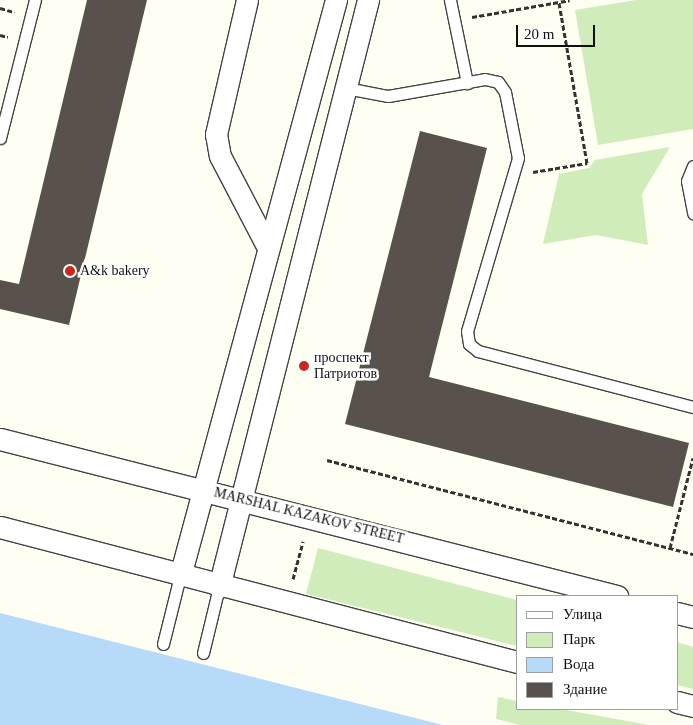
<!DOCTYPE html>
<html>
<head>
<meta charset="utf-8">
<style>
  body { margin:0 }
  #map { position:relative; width:693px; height:725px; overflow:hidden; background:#fffef3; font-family:Georgia,serif }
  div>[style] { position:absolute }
  .green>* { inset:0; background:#d0ecbb }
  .water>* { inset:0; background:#b6daf8 }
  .building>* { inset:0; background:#59524c }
  .path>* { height:3px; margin-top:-1.5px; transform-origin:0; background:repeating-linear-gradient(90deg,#323232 0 5px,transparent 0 7.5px) }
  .roads { filter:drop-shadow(1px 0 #434343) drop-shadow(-1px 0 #434343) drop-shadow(0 1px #434343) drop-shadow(0 -1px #434343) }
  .service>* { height:11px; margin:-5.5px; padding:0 5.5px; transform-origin:5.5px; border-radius:5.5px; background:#fff }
  .minor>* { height:21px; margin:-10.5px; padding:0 10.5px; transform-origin:10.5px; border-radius:10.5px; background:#fff }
  .dots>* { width:14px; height:14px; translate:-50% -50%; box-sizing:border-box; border:2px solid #fff; border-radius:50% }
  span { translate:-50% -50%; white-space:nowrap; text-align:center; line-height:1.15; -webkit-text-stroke:5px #fff; paint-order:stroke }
  .poi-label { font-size:14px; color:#101010 }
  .left { translate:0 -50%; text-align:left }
  .street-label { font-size:14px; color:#101010 }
  .legend { position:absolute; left:516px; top:595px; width:162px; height:115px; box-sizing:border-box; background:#fff; border:1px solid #9f9f9f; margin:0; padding:6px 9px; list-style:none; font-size:15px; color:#101010 }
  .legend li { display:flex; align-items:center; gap:10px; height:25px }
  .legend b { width:25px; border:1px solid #9f9f9f }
  .scale { position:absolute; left:516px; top:25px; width:79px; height:22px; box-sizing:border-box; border:2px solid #101010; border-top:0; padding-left:6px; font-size:15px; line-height:18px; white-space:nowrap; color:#101010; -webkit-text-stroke:4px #fff; paint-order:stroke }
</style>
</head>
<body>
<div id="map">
  <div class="green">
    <i style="clip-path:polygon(636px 0,693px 0,693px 129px,598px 145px,575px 10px)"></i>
    <i style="clip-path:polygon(670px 147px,642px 194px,648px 245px,596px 235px,543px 244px,559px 174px,589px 168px,595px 160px)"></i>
    <i style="clip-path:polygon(318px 548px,517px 600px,517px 646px,306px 594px)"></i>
    <i style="clip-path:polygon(677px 642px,693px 647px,693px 689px,677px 685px)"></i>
    <i style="clip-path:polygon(498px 697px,517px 701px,517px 709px,561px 709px,649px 725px,521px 725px,496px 719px)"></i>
  </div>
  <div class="water">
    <i style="clip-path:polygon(0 613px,443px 725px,0 725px)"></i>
  </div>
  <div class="building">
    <i style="clip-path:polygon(87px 0,147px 0,69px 325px,0 309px,0 280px,19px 284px)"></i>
    <i style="clip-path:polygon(420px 131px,487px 148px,429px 377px,689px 443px,673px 507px,345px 424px)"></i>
  </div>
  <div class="path">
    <i style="left:0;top:8px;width:15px;rotate:16deg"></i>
    <i style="left:472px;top:17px;width:99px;rotate:-9.8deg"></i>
    <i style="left:0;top:35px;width:8px;rotate:14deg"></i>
    <i style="left:533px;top:172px;width:55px;rotate:-9.5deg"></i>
    <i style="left:587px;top:163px;width:163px;rotate:-99.9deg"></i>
    <i style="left:327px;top:460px;width:378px;rotate:14.4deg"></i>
    <i style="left:670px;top:548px;width:93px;rotate:-75.7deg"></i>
    <i style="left:293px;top:579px;width:39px;rotate:-75deg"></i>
  </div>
  <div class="roads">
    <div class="service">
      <i style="left:450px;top:0;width:85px;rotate:78.4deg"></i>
      <i style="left:346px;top:88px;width:43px;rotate:10.8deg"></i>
      <i style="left:388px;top:96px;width:98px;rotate:-9.9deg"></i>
      <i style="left:485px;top:79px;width:13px;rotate:13deg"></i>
      <i style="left:498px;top:82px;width:12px;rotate:55deg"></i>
      <i style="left:505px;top:92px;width:67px;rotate:78.9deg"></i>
      <i style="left:518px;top:158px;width:180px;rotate:106.4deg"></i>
      <i style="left:467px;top:331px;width:13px;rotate:81deg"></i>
      <i style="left:469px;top:344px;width:11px;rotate:38deg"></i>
      <i style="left:478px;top:351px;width:222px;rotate:14.6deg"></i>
      <i style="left:0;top:138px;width:142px;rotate:-75.8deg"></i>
      <i style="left:693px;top:166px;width:16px;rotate:112deg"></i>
      <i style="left:687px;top:181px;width:33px;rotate:79deg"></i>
      <i style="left:163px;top:644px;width:70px;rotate:-76deg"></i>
      <i style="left:203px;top:653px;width:68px;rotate:-76.4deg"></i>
    </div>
    <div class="minor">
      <i style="left:247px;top:0;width:138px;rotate:103deg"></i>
      <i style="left:216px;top:134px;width:22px;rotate:80deg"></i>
      <i style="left:220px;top:156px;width:104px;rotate:62.4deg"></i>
      <i style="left:0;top:439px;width:637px;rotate:14.28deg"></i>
      <i style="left:0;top:527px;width:534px;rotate:14.63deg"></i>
      <i style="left:180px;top:576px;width:597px;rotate:-74.85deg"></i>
      <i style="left:219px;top:587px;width:606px;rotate:-75.76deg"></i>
      <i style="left:677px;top:613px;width:16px;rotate:14deg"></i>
      <i style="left:677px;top:702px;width:16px;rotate:14deg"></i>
    </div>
  </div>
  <div class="dots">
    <i style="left:70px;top:271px;background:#c62822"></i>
    <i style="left:304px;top:366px;background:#c62822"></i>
  </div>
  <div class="poi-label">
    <span class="left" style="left:80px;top:271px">A&amp;k bakery</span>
    <span class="left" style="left:314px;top:366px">проспект<br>Патриотов</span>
  </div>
  <div class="street-label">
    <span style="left:309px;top:516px;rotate:14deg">MARSHAL KAZAKOV STREET</span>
  </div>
  <ul class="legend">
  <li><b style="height:6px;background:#fff"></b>Улица</li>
  <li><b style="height:14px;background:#d0ecbb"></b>Парк</li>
  <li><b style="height:14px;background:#b6daf8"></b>Вода</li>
  <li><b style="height:14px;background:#59524c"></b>Здание</li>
  </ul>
  <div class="scale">20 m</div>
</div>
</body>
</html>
